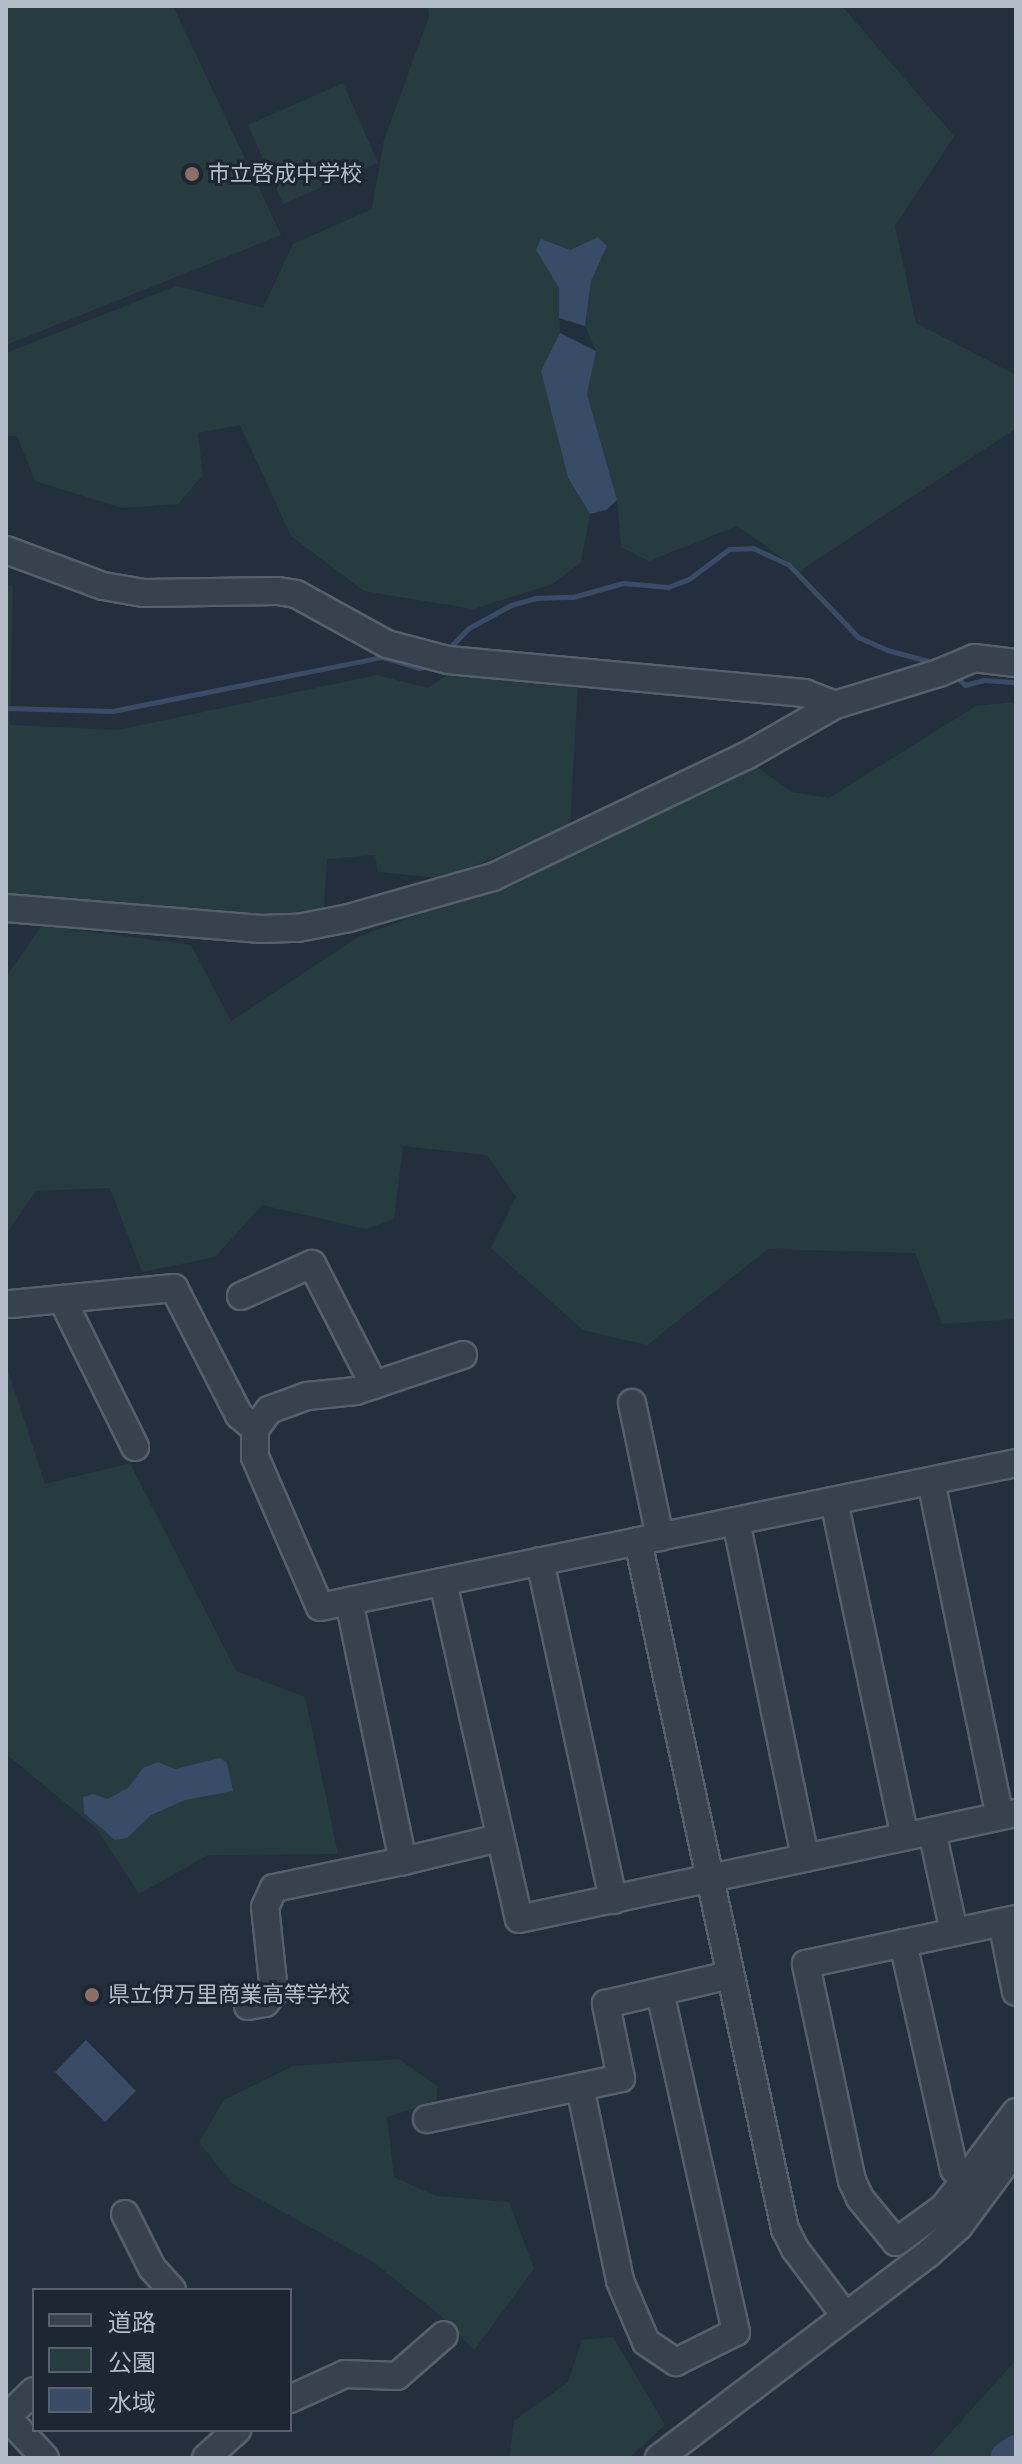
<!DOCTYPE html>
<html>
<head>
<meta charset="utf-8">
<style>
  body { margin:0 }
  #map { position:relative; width:1022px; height:2464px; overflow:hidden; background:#242f3e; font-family:Signika,"Noto Sans JP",sans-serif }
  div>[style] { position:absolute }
  .green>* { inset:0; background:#263c3f }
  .water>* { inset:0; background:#394c67 }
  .stream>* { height:5px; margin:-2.5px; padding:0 2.5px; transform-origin:2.5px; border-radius:2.5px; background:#394c67 }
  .river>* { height:32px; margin:-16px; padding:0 16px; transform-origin:16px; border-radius:16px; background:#394c67 }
  .roads { filter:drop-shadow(2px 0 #565f6c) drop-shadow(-2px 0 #565f6c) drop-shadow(0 2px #565f6c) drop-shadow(0 -2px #565f6c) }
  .minor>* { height:26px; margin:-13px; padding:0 13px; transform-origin:13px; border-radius:13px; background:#38414e }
  .dots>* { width:22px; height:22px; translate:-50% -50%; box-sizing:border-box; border:4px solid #1d2633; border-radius:50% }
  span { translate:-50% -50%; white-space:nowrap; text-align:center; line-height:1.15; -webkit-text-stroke:6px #1d2633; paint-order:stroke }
  .poi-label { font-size:22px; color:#b4bcc9 }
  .left { translate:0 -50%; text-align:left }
  .frame { position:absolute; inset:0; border:8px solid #b4bcc9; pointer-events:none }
  .legend { position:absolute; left:32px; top:2288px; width:260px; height:144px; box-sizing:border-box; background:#1d2633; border:2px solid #59626f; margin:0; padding:10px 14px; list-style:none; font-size:24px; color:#b4bcc9 }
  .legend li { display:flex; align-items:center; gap:16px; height:40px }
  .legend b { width:40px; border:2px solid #59626f }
</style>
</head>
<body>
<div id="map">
  <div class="green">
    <i style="clip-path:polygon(6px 6px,173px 6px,281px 235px,6px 345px)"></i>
    <i style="clip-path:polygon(428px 6px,842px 6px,954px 136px,895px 226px,916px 323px,1016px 375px,1015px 429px,800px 571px,737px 526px,649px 561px,621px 547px,617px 500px,587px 394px,596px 351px,585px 326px,591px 281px,607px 246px,598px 237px,570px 250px,536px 250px,559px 288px,560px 333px,541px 371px,568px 478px,590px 514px,581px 562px,553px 584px,473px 609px,364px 591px,291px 536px,240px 425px,198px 433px,203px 475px,178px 504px,122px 508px,35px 481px,17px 436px,6px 436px,6px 353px,176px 286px,263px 308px,293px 244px,372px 209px,384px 140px,429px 17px)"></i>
    <i style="clip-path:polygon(343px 83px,378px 163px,283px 204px,248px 125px)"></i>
    <i style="clip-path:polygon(6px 586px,13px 586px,10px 725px,118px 730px,377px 675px,428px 688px,451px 672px,578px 683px,570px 828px,442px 878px,378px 872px,375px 855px,327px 859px,324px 911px,255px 916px,6px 893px)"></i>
    <i style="clip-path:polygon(1016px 702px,1016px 1319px,942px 1324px,915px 1253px,768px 1249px,647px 1345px,583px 1330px,491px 1248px,516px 1197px,487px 1155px,403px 1146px,394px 1219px,366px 1229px,262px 1205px,215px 1257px,142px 1272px,110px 1188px,36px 1191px,6px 1234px,6px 977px,42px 925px,191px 945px,231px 1021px,358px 937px,501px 884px,752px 763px,791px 792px,829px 798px,976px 706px)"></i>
    <i style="clip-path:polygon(6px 1365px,45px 1484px,130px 1463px,236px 1671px,305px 1697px,338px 1854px,208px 1855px,139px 1894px,96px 1828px,6px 1754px)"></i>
    <i style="clip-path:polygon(399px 2059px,437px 2086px,437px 2101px,387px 2117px,394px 2177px,436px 2196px,509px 2202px,534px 2269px,474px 2350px,441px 2316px,373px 2262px,231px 2183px,199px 2142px,224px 2100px,293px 2066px)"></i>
    <i style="clip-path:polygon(613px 2337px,665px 2425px,629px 2458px,509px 2458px,514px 2421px,568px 2382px,582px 2340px)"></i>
    <i style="clip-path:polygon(1016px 2360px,1016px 2446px,1005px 2458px,928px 2458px)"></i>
  </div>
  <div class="water">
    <i style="clip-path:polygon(598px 237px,607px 246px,591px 281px,585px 326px,559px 318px,559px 288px,536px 250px,541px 239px,570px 250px)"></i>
    <i style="clip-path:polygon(560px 333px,596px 351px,587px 394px,617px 500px,606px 510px,590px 514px,568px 478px,541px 371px)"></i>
    <i style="clip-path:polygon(220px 1758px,227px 1763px,233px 1791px,185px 1800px,151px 1815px,127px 1838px,115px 1840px,84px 1813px,83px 1797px,93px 1794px,108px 1799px,129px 1787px,143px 1768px,158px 1762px,175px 1769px)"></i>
    <i style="clip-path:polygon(86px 2040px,136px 2091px,105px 2122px,55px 2072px)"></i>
  </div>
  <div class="stream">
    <i style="left:447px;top:650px;width:31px;rotate:-45deg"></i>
    <i style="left:469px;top:628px;width:48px;rotate:-28.7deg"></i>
    <i style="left:511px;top:605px;width:25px;rotate:-16deg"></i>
    <i style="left:535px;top:598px;width:38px;rotate:-2deg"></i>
    <i style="left:573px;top:597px;width:52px;rotate:-15.6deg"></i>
    <i style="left:623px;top:583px;width:45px;rotate:5.1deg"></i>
    <i style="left:668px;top:587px;width:22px;rotate:-21deg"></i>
    <i style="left:689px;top:579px;width:50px;rotate:-36.9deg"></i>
    <i style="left:729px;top:549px;width:24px;rotate:-2deg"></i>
    <i style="left:753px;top:548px;width:40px;rotate:25deg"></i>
    <i style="left:789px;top:565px;width:100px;rotate:46.2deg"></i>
    <i style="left:858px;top:637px;width:32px;rotate:24deg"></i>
    <i style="left:887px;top:650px;width:51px;rotate:14.9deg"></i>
    <i style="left:954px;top:675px;width:15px;rotate:42deg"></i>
    <i style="left:965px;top:685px;width:20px;rotate:-15deg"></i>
    <i style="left:984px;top:680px;width:32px;rotate:4deg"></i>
    <i style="left:6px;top:708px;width:106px;rotate:1.6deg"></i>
    <i style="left:112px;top:711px;width:276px;rotate:-11.3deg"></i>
    <i style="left:383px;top:657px;width:38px;rotate:17deg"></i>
    <i style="left:419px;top:668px;width:8px;rotate:-14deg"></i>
  </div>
  <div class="river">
    <i style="left:1006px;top:2458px;width:12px;rotate:-35deg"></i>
  </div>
  <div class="roads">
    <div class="minor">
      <i style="left:6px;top:550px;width:103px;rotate:20.4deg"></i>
      <i style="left:103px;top:586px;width:42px;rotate:9.7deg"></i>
      <i style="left:144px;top:593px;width:134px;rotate:-0.9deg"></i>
      <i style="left:278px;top:591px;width:18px;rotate:9deg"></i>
      <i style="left:296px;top:594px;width:104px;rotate:28.8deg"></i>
      <i style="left:387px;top:644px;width:63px;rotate:14.7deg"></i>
      <i style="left:448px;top:660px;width:358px;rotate:5.3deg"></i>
      <i style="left:804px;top:693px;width:33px;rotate:21deg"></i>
      <i style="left:6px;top:908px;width:256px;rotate:4.7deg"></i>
      <i style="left:261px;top:929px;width:37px;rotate:-2deg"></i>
      <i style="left:298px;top:928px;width:52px;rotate:-11.1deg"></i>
      <i style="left:349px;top:918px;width:150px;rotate:-15.9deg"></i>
      <i style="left:493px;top:877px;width:280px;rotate:-25.6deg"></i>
      <i style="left:746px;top:756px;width:103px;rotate:-29.8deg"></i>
      <i style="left:835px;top:705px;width:109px;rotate:-17.1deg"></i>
      <i style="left:939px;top:673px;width:38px;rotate:-23deg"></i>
      <i style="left:974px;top:658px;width:42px;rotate:6.8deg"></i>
      <i style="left:241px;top:1296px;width:78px;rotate:-24.3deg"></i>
      <i style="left:312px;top:1264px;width:136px;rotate:62.9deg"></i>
      <i style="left:62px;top:1299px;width:165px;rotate:63.7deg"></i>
      <i style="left:11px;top:1304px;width:164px;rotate:-5.6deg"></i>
      <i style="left:174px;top:1288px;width:143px;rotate:62.9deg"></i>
      <i style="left:239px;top:1415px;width:21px;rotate:41deg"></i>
      <i style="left:463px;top:1355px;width:113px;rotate:161.4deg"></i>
      <i style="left:356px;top:1391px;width:49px;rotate:174.2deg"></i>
      <i style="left:307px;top:1396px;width:40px;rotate:159.8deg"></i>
      <i style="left:269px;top:1410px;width:24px;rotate:126deg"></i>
      <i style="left:255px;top:1429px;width:28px;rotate:90deg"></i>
      <i style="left:255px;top:1457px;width:163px;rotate:66.6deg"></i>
      <i style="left:320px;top:1607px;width:711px;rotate:-11.69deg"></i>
      <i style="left:632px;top:1403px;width:137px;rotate:78.2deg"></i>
      <i style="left:931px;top:1481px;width:342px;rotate:78.4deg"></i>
      <i style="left:834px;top:1501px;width:343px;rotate:78.1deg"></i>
      <i style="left:736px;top:1521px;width:344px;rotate:78.4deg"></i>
      <i style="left:638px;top:1541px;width:704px;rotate:77.94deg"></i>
      <i style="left:785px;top:2229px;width:22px;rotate:63deg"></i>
      <i style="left:795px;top:2249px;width:81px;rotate:53deg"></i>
      <i style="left:540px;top:1561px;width:347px;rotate:77.8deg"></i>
      <i style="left:443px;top:1582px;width:345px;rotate:77.3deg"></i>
      <i style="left:519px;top:1919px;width:508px;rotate:-12.04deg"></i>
      <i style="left:349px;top:1601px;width:266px;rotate:78.3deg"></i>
      <i style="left:403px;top:1861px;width:99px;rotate:-13.5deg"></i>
      <i style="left:932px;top:1831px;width:103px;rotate:77.7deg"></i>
      <i style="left:1002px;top:1922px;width:71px;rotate:78.7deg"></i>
      <i style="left:903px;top:1943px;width:232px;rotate:77.3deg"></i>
      <i style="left:954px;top:2169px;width:16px;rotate:45deg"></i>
      <i style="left:965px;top:2180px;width:36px;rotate:128deg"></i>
      <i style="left:943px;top:2208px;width:58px;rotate:144.1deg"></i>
      <i style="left:896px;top:2242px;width:57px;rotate:-129.3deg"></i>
      <i style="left:860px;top:2198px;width:19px;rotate:-115deg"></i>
      <i style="left:852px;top:2181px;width:222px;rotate:-102deg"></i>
      <i style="left:806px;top:1964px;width:215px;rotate:-12.1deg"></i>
      <i style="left:248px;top:2006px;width:17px;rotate:-10deg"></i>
      <i style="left:265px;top:2003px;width:14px;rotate:-51deg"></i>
      <i style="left:274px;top:1992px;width:85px;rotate:-96deg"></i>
      <i style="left:265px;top:1907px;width:21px;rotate:-65deg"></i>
      <i style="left:274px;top:1888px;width:132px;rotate:-11.8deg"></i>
      <i style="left:580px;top:2087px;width:198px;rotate:78.3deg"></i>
      <i style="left:620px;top:2281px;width:66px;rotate:66.9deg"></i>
      <i style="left:646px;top:2342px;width:36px;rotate:34deg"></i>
      <i style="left:676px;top:2362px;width:67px;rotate:-26.6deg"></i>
      <i style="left:736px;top:2332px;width:349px;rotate:-102.6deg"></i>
      <i style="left:427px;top:2119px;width:198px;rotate:-11.9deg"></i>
      <i style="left:621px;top:2078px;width:76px;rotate:-101.5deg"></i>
      <i style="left:606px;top:2004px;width:127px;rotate:-13.2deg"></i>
      <i style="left:965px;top:2180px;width:85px;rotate:-53.1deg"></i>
      <i style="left:125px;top:2214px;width:60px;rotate:63.4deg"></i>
      <i style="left:152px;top:2268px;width:30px;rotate:48deg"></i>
      <i style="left:290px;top:2399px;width:60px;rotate:-24.4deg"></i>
      <i style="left:345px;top:2374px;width:52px;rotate:2.2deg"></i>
      <i style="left:397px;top:2376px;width:62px;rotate:-41.1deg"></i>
      <i style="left:6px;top:2416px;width:57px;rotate:47.1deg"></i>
      <i style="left:7px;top:2417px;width:37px;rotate:-44deg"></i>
      <i style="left:206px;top:2458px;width:42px;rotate:-42.1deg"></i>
      <i style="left:659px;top:2458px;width:339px;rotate:-37.2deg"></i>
      <i style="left:929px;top:2253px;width:40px;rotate:-42deg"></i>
      <i style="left:959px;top:2226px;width:96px;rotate:-53.5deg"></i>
    </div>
  </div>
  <div class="dots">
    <i style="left:192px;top:174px;background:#8d6e63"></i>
    <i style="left:92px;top:1995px;background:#8d6e63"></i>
  </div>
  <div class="poi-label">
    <span class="left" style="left:208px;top:174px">市立啓成中学校</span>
    <span class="left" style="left:108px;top:1995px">県立伊万里商業高等学校</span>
  </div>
  <div class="frame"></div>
  <ul class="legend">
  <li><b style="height:10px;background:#38414e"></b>道路</li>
  <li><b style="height:22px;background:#263c3f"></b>公園</li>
  <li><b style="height:22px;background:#394c67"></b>水域</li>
  </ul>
</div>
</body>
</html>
